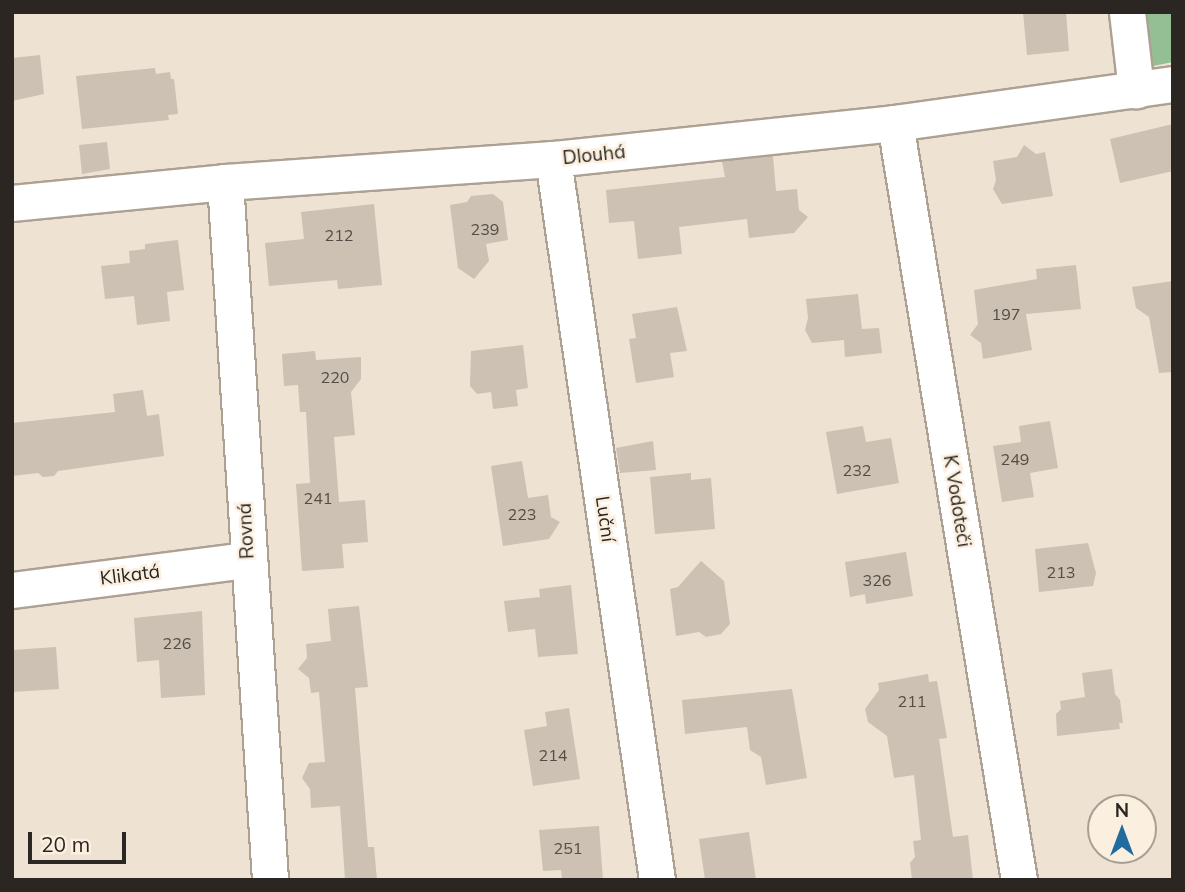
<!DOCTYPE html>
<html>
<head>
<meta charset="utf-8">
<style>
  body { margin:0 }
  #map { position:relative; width:1185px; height:892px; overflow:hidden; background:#eee2d3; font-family:Mulish,sans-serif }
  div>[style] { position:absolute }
  .green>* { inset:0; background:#94bf95 }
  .building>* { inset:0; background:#ccc1b2 }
  .roads { filter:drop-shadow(2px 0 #ada193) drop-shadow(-2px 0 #ada193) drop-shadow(0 2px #ada193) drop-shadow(0 -2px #ada193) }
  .street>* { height:35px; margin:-17.5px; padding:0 17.5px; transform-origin:17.5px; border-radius:17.5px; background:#fff }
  span { translate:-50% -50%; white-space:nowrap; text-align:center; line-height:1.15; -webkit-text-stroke:5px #fbefe0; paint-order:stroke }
  .number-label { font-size:16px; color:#534d45 }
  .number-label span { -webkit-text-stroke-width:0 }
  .street-label { font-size:19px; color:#2b2621 }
  .frame { position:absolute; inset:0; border:14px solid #2b2621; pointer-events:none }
  .north { position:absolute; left:1087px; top:794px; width:70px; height:70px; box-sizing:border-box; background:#fbefe0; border:2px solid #a89f94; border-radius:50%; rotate:0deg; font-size:19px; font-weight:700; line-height:28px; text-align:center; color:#2b2621 }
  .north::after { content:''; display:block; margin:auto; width:24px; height:32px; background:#216c9f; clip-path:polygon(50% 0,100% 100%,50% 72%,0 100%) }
  .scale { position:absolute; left:28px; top:832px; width:98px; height:32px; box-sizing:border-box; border:4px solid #2b2621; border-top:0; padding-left:9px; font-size:21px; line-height:24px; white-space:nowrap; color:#2b2621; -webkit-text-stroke:5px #fbefe0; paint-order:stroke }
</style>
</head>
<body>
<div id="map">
  <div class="green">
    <i style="clip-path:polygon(1139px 12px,1173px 12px,1173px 62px,1148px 67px)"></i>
  </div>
  <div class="building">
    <i style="clip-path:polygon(1023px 12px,1066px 12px,1069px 51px,1027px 55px)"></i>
    <i style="clip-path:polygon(40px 55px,44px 94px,12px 101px,12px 58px)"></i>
    <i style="clip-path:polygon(155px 68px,156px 74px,170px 72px,171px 79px,174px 79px,178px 114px,168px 115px,169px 120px,82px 129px,76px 76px)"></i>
    <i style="clip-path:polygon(1173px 124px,1173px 171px,1120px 183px,1110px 139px)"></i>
    <i style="clip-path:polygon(107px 142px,110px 169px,82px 174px,79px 145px)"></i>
    <i style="clip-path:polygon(1024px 145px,1036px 154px,1045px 152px,1053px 196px,1002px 204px,993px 189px,996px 180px,993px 161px,1017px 157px)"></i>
    <i style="clip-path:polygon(773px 156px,776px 191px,797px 189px,799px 210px,808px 217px,794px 233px,749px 238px,747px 219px,679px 227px,682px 254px,638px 259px,634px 221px,609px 223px,606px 190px,725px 177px,722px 161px)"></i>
    <i style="clip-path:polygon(493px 194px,503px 202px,508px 240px,486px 244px,489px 261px,474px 279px,458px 268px,450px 205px,467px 202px,471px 196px)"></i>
    <i style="clip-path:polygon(374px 204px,382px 285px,338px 289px,337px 280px,269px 286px,265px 243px,304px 239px,301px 212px)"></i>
    <i style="clip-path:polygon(178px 240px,184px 290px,167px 292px,170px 321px,137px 325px,134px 296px,105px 299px,101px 266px,130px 263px,129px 251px,145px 249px,145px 244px)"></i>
    <i style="clip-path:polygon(1076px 265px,1081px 309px,1026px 314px,1032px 350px,983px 359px,981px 343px,970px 335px,978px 324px,974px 290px,1037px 279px,1036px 269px)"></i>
    <i style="clip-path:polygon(1173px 281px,1173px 372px,1159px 373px,1149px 317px,1136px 308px,1132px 287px)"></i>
    <i style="clip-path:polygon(858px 294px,862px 329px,879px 328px,882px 353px,845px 357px,844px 340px,812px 343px,805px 330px,808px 318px,806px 299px)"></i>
    <i style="clip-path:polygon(677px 307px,687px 351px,670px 353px,674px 377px,636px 383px,629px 339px,636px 338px,632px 314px)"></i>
    <i style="clip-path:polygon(523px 345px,528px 388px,516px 390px,518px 406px,493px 409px,491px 392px,477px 394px,470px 386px,471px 351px)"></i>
    <i style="clip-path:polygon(315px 351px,316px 360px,361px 357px,361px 379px,351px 392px,355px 435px,334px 437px,339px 502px,365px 500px,368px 542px,342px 544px,344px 568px,302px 571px,296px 484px,310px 483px,306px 412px,300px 412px,298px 385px,284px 386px,282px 354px)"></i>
    <i style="clip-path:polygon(143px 390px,147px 416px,159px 414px,164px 456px,58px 471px,54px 476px,43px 477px,38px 473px,12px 476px,12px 423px,115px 412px,113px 394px)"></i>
    <i style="clip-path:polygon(1050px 421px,1058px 468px,1030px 473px,1034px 497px,1002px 502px,993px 446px,1021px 442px,1019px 426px)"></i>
    <i style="clip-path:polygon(863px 426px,866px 442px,891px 438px,899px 483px,837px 494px,826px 432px)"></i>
    <i style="clip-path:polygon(653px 441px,656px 470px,620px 473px,616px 448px)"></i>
    <i style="clip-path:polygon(522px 461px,528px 498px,548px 495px,551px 517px,560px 522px,549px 539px,503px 546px,491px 466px)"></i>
    <i style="clip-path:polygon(691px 473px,691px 480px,711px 478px,715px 529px,655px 534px,650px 477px)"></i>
    <i style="clip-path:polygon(1088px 543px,1096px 573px,1093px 586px,1039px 592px,1035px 549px)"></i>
    <i style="clip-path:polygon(906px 552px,913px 596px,866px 604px,865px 594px,850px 597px,845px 562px)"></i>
    <i style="clip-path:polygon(701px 561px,724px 581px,730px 624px,721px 634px,706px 637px,699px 632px,676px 636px,670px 589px,678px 587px)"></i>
    <i style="clip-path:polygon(571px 585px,578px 654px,538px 657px,535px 629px,508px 632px,504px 601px,540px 597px,539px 589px)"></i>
    <i style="clip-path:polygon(359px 606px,368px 687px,355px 688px,368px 847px,374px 847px,377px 880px,345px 880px,340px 806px,311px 808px,310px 789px,302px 778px,309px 763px,325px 762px,319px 692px,311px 693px,309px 678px,298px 669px,307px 658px,306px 644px,331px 641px,328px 609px)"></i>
    <i style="clip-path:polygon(202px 611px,205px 695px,161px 698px,159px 660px,137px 662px,134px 618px)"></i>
    <i style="clip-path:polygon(56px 647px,59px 689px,12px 692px,12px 650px)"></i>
    <i style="clip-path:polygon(1112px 669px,1115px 694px,1120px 700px,1123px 723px,1119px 723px,1120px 729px,1057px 736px,1056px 714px,1061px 709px,1060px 701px,1085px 697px,1082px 673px)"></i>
    <i style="clip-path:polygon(928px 674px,929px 682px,937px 681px,947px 738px,939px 739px,953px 837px,968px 835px,973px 880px,912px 880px,910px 863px,915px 857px,913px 841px,921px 840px,914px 775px,894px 778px,887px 736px,868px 722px,865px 709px,879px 690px,878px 683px)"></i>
    <i style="clip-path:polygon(792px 689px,807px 778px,766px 785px,761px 757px,750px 750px,747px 727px,685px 734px,682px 700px)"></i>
    <i style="clip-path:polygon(569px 708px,580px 779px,533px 786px,524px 730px,547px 726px,545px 712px)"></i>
    <i style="clip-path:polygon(599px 826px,603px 880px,562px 880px,561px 870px,543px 871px,539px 830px)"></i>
    <i style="clip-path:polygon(749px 832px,756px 880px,705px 880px,699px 839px)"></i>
  </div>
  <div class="roads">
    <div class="street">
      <i style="left:1127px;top:12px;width:79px;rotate:83.4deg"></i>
      <i style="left:895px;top:123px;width:767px;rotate:80.7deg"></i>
      <i style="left:553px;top:159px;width:728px;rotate:81.79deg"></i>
      <i style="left:225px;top:182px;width:699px;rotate:86.31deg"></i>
      <i style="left:12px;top:203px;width:214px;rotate:-5.6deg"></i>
      <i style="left:225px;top:182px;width:329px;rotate:-4deg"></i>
      <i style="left:553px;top:159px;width:344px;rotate:-6deg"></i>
      <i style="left:895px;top:123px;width:281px;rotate:-8deg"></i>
      <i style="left:12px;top:590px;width:237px;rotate:-7.3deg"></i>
    </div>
  </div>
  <div class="number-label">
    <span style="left:485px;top:229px">239</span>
    <span style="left:339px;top:235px">212</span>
    <span style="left:1006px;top:314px">197</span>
    <span style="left:335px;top:377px">220</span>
    <span style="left:1015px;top:459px">249</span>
    <span style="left:857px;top:470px">232</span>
    <span style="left:318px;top:498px">241</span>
    <span style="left:522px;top:514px">223</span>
    <span style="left:1061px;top:572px">213</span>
    <span style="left:877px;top:580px">326</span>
    <span style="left:177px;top:643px">226</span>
    <span style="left:912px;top:701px">211</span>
    <span style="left:553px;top:755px">214</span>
    <span style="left:568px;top:848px">251</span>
  </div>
  <div class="street-label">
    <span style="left:594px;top:155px;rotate:-6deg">Dlouhá</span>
    <span style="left:957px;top:501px;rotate:81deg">K Vodoteči</span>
    <span style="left:605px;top:519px;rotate:82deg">Luční</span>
    <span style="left:246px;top:531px;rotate:-93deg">Rovná</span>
    <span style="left:130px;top:575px;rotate:-7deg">Klikatá</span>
  </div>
  <div class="frame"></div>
  <div class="north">N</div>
  <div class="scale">20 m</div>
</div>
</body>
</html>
